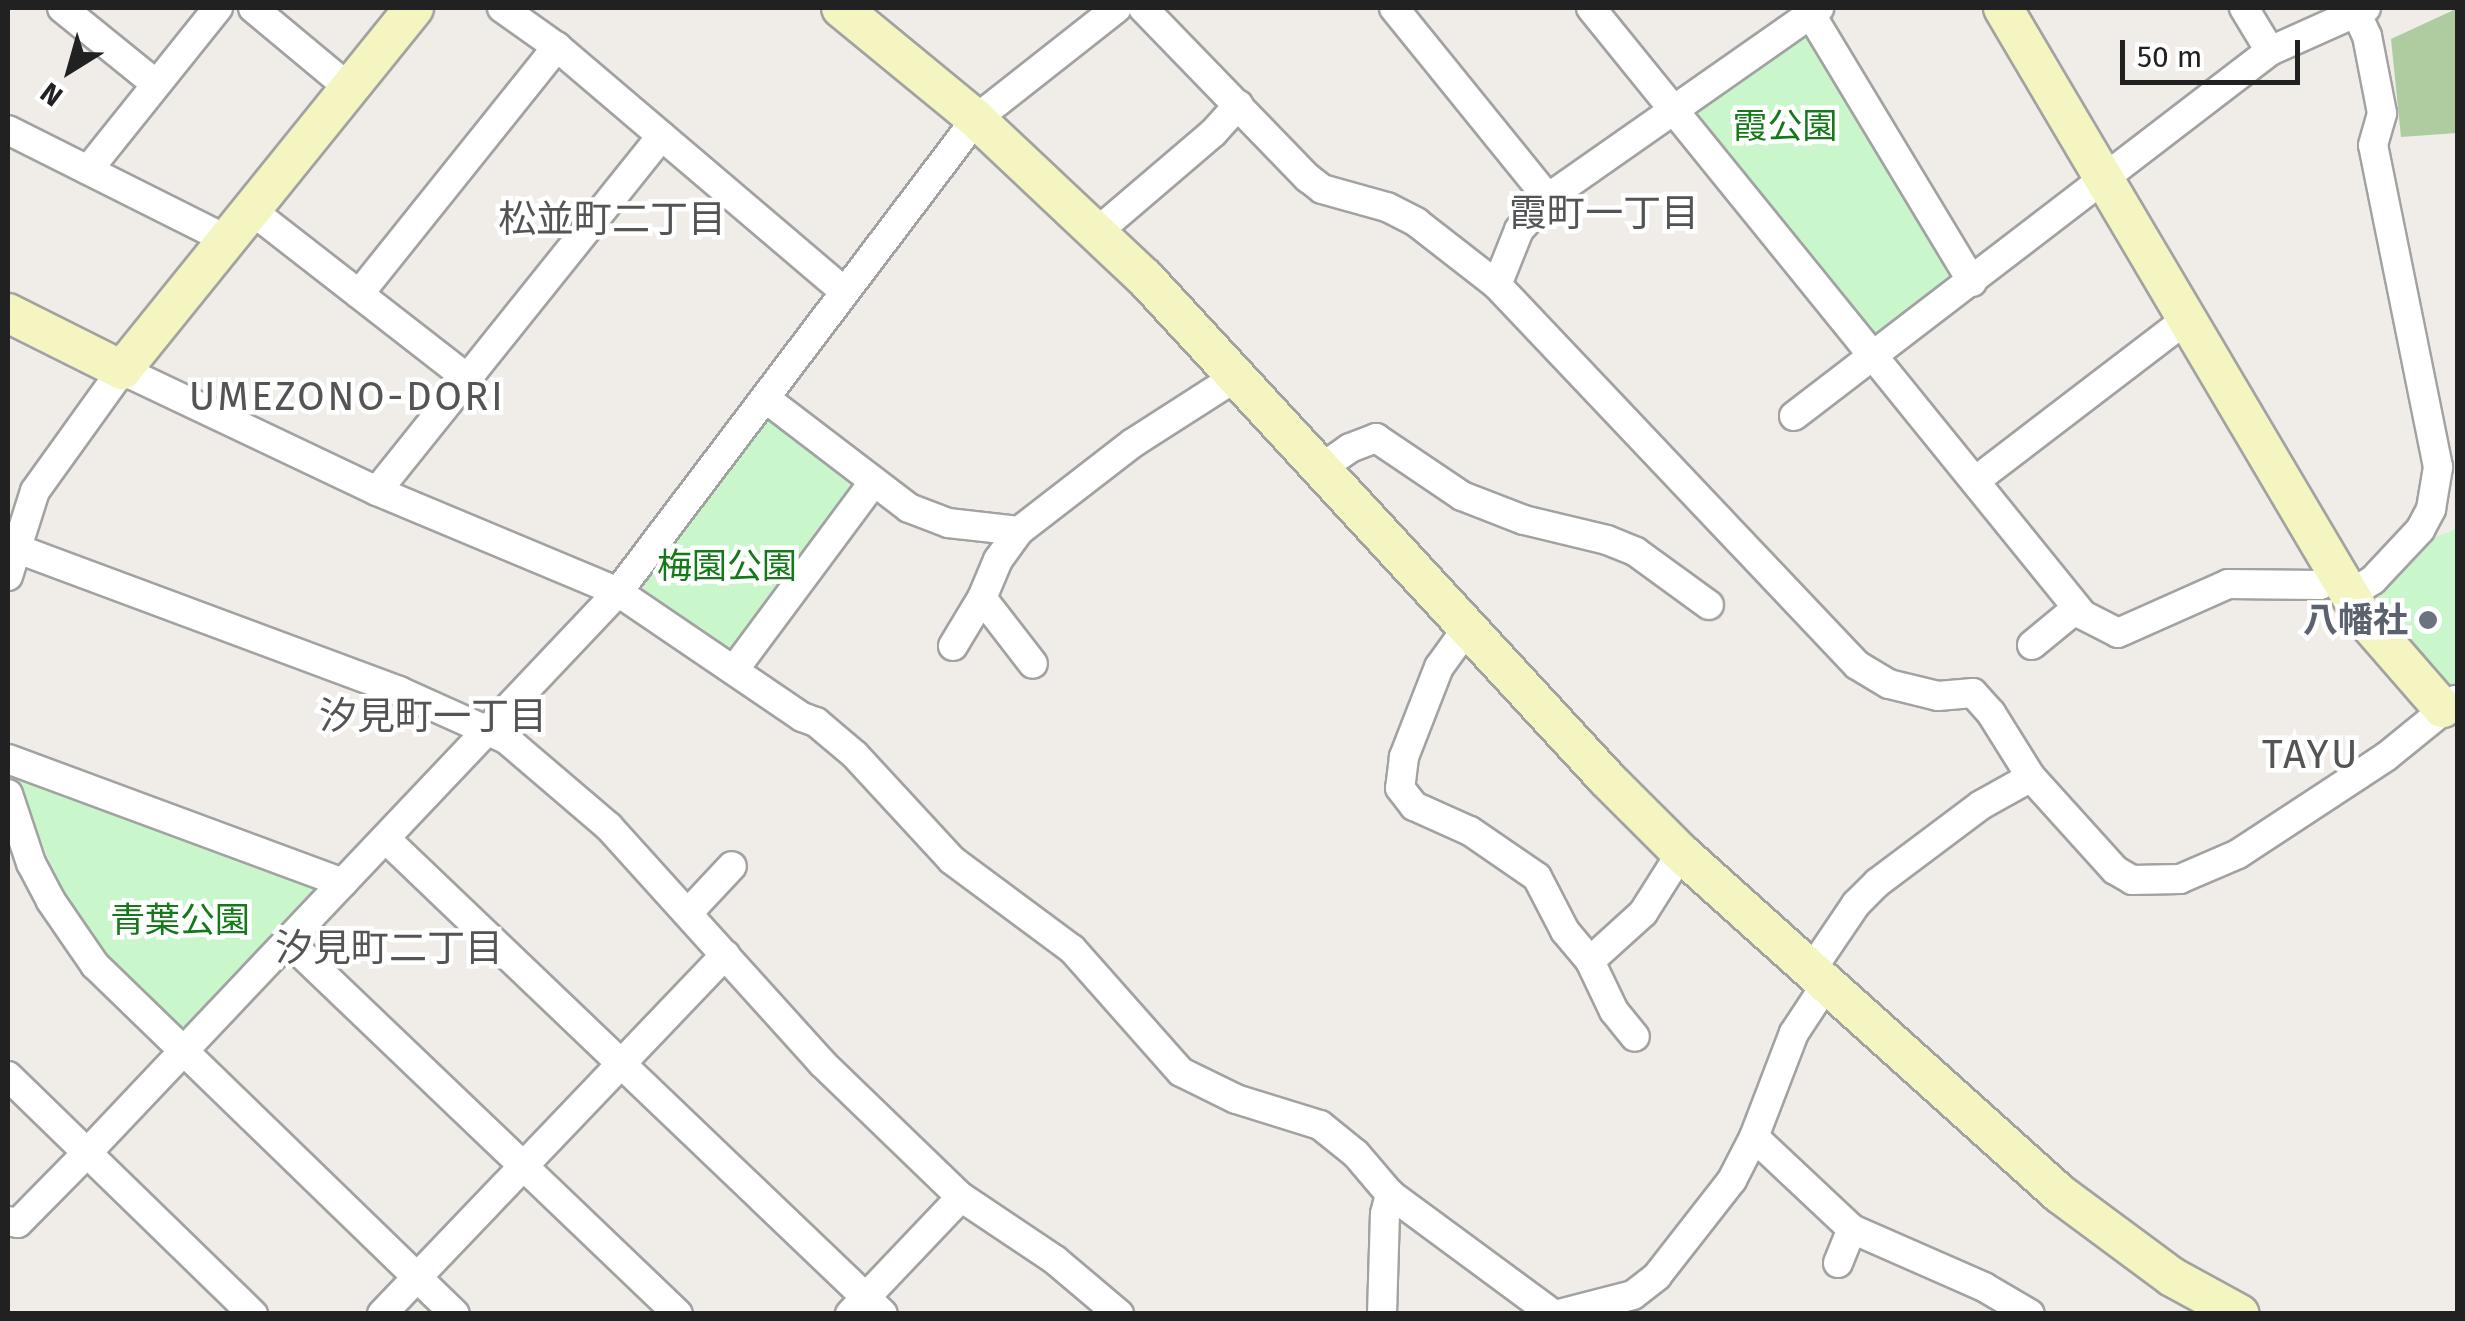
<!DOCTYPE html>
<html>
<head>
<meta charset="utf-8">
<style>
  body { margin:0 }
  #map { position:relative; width:2465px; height:1321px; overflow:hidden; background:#f0ede8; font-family:"Fira Sans","Noto Sans JP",sans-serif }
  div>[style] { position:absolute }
  .forest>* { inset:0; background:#afcca0 }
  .park>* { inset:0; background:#c9f6cb }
  .roads { filter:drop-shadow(2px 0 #a2a2a2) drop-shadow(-2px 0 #a2a2a2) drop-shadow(0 2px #a2a2a2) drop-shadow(0 -2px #a2a2a2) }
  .street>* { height:28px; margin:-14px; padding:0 14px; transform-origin:14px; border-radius:14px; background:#fff }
  .secondary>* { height:38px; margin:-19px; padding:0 19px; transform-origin:19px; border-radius:19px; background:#f5f5c1 }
  .dots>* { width:28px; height:28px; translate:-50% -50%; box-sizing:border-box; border:5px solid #fff; border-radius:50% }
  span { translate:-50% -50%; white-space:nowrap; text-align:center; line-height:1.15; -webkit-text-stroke:9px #fff; paint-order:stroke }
  .park-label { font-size:35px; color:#147919 }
  .worship-label { font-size:35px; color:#5b616d; font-weight:700 }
  .right { translate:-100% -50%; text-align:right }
  .neighbourhood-label { font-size:38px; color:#545454 }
  .quarter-label { font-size:40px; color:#545454; letter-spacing:2.5px }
  .frame { position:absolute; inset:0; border:10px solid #212121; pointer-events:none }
  .north { position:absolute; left:20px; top:20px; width:100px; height:100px; -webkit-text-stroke:8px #fff; paint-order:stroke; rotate:217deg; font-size:28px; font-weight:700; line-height:40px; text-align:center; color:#212121 }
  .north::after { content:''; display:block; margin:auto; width:35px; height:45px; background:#212121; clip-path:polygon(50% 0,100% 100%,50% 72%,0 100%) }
  .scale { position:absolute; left:2120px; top:40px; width:180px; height:45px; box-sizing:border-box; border:5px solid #212121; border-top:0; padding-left:12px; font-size:30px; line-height:35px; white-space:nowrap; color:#212121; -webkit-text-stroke:8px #fff; paint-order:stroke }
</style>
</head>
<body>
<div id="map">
  <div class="forest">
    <i style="clip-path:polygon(2458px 8px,2457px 133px,2401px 137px,2391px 39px)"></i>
  </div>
  <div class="park">
    <i style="clip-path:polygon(1804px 20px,1957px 273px,1865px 342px,1683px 112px)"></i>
    <i style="clip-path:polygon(776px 414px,857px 480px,858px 489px,740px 649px,730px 650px,643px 590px,642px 579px,765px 417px)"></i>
    <i style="clip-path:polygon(2457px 529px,2457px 687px,2444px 689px,2372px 603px,2376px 587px,2422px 542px)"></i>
    <i style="clip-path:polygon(27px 776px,312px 886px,315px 897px,189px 1028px,176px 1028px,93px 942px,69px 905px,24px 803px,19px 783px)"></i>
  </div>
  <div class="roads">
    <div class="street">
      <i style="left:62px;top:8px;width:121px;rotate:39deg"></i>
      <i style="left:253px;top:8px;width:125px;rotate:39.8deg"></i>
      <i style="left:502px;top:8px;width:67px;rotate:35.3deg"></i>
      <i style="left:557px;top:47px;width:377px;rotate:40.4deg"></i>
      <i style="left:1143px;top:8px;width:237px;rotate:45.9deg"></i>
      <i style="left:1308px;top:178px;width:18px;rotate:38deg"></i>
      <i style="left:1322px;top:189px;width:67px;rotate:15.5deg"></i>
      <i style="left:1387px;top:207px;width:33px;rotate:27deg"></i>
      <i style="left:1416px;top:222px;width:103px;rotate:37.9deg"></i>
      <i style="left:1497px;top:285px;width:523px;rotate:46.55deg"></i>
      <i style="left:1857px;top:665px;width:37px;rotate:31deg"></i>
      <i style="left:1889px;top:684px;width:50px;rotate:13.8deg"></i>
      <i style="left:1938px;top:696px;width:35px;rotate:-5deg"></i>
      <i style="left:1973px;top:693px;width:27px;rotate:48deg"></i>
      <i style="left:1991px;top:713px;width:75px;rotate:58deg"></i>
      <i style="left:1394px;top:8px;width:245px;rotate:51deg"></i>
      <i style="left:1591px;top:8px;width:781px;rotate:50.97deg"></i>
      <i style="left:2083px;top:615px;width:39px;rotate:27deg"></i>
      <i style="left:2118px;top:633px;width:120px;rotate:-24deg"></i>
      <i style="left:2228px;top:584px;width:92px;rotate:0.6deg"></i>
      <i style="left:2320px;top:585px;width:21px;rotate:-29deg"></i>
      <i style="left:1807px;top:8px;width:320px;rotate:58.9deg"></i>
      <i style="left:2244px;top:8px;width:50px;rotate:58.8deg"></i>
      <i style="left:8px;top:130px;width:246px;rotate:26.6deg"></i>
      <i style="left:88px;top:170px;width:208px;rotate:-51.3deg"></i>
      <i style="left:251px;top:210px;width:274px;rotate:37.9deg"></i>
      <i style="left:1097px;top:232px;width:153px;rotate:-40.5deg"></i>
      <i style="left:1213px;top:133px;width:38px;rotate:-48deg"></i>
      <i style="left:1497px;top:285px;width:59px;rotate:-68.2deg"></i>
      <i style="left:1519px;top:230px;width:43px;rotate:-47.8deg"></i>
      <i style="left:1548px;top:198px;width:331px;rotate:-35deg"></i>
      <i style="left:359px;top:294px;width:317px;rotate:-51.3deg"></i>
      <i style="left:765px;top:398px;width:181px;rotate:37.4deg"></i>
      <i style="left:909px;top:508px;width:42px;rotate:21deg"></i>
      <i style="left:948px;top:523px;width:71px;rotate:6.4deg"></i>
      <i style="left:1019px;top:531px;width:144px;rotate:-37.7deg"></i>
      <i style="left:1133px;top:443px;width:126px;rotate:-32.7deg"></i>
      <i style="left:1794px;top:416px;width:600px;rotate:-37.48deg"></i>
      <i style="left:2270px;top:51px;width:105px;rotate:-24.1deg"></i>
      <i style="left:1323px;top:467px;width:33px;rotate:-35deg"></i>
      <i style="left:1350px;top:448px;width:28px;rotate:-21deg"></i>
      <i style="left:1376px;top:438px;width:104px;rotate:34deg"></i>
      <i style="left:1462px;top:496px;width:66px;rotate:21.2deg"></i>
      <i style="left:1524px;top:520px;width:85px;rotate:13.5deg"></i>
      <i style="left:1607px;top:540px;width:31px;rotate:22deg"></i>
      <i style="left:1636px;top:552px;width:90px;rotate:36deg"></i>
      <i style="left:1975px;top:481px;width:268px;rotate:-37.4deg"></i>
      <i style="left:377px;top:491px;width:455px;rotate:-51.3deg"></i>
      <i style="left:15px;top:548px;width:410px;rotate:20.4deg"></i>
      <i style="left:399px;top:691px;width:117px;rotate:24.2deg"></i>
      <i style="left:506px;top:739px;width:135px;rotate:40.5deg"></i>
      <i style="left:609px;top:827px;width:318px;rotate:47.9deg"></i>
      <i style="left:822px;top:1063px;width:193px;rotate:44deg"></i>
      <i style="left:961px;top:1197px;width:113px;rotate:33.8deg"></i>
      <i style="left:1055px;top:1260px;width:84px;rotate:40.2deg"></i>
      <i style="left:8px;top:576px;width:89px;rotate:-72.4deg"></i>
      <i style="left:35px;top:491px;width:149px;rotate:-54.3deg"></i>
      <i style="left:122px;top:370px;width:282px;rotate:25.4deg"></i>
      <i style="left:377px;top:491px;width:261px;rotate:22.7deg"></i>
      <i style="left:618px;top:592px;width:222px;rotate:34.2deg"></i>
      <i style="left:802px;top:717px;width:15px;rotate:20deg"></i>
      <i style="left:816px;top:722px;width:51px;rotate:40.2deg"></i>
      <i style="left:855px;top:755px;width:143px;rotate:47.3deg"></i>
      <i style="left:952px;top:860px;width:149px;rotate:36.6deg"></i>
      <i style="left:1072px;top:949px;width:164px;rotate:48.5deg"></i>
      <i style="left:1181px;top:1072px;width:61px;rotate:26.1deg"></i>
      <i style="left:1236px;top:1099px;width:88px;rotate:17.2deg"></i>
      <i style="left:1320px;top:1125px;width:46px;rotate:38.9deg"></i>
      <i style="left:1356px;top:1154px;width:52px;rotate:49.6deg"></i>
      <i style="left:1390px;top:1194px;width:202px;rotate:36.4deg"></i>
      <i style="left:2349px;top:595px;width:28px;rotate:-32deg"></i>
      <i style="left:2373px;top:580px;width:69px;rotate:-46.8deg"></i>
      <i style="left:2420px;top:530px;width:24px;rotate:-62deg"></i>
      <i style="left:2431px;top:509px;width:43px;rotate:-80.5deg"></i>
      <i style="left:2438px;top:467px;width:328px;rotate:-101.4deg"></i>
      <i style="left:2373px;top:145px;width:33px;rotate:-74deg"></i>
      <i style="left:2382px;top:113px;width:78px;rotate:-101deg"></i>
      <i style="left:2367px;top:36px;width:26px;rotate:-115deg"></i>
      <i style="left:982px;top:598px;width:83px;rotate:52.3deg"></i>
      <i style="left:1468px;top:627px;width:49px;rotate:125.9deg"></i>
      <i style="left:1439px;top:667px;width:97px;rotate:111.3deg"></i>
      <i style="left:1404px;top:757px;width:31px;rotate:97deg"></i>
      <i style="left:1400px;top:788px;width:23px;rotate:52deg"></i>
      <i style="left:1414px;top:806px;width:61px;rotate:24.1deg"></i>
      <i style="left:1470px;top:831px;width:81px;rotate:34.5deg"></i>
      <i style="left:1537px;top:877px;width:61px;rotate:62.6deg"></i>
      <i style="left:1565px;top:931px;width:39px;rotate:50deg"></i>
      <i style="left:1590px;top:961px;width:55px;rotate:64.4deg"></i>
      <i style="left:1614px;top:1011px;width:33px;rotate:51deg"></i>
      <i style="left:2032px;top:645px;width:58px;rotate:-39.4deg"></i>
      <i style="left:953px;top:646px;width:56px;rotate:-58.9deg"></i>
      <i style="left:982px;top:598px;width:41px;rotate:-67.2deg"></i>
      <i style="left:998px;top:560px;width:36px;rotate:-54deg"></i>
      <i style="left:734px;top:670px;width:233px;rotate:-53.4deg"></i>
      <i style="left:8px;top:759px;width:357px;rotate:20.3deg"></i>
      <i style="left:8px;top:794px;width:73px;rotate:71.6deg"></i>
      <i style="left:31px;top:863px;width:43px;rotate:62.2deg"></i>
      <i style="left:51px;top:901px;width:78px;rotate:55.5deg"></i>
      <i style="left:95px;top:965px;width:501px;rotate:44.11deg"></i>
      <i style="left:386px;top:839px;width:687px;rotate:43.7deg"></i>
      <i style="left:688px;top:913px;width:64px;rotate:-46.9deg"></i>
      <i style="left:289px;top:942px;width:538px;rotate:43.72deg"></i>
      <i style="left:1590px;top:961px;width:72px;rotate:-42.2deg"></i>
      <i style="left:1643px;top:913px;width:71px;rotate:-57.7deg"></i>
      <i style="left:1810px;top:972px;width:82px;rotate:-55.9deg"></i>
      <i style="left:1856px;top:904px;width:30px;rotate:-45deg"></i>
      <i style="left:1877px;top:883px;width:130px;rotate:-36.9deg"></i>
      <i style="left:1981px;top:805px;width:57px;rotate:-29.2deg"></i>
      <i style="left:2031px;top:777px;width:125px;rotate:47.9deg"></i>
      <i style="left:2115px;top:870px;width:20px;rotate:30deg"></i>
      <i style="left:2132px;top:880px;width:48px;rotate:-1.2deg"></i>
      <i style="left:2180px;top:879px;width:63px;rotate:-23.3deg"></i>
      <i style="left:2238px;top:854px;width:178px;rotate:-33.3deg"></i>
      <i style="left:2387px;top:756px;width:89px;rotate:-39.1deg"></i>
      <i style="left:8px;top:1076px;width:342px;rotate:44.2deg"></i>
      <i style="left:1754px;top:1137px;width:134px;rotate:43.2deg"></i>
      <i style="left:1852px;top:1229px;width:144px;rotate:23.7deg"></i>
      <i style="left:1984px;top:1287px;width:53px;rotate:30.4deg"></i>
      <i style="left:8px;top:1221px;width:10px;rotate:11deg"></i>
      <i style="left:18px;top:1223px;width:97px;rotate:-45.4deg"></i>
      <i style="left:86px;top:1154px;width:774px;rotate:-46.57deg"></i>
      <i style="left:618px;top:592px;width:593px;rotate:-52.88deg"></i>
      <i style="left:976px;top:119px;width:179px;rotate:-38.2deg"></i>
      <i style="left:1838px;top:1263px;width:37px;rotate:-68deg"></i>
      <i style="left:382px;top:1314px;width:497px;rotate:-46.3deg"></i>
      <i style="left:850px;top:1314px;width:161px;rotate:-46.5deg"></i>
      <i style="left:1382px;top:1314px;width:100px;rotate:-88.3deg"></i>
      <i style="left:1385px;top:1214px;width:21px;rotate:-76deg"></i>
      <i style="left:1559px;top:1314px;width:76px;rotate:-14.4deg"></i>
      <i style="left:1633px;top:1295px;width:31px;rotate:-38deg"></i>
      <i style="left:1657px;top:1276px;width:122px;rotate:-52deg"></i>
      <i style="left:1732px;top:1180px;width:48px;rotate:-62.9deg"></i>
      <i style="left:1754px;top:1137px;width:111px;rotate:-69deg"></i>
      <i style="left:1794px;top:1033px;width:56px;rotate:-56.6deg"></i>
    </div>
    <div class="secondary">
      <i style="left:841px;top:8px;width:175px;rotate:39.4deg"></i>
      <i style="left:976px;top:119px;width:232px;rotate:43.3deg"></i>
      <i style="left:1145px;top:278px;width:680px;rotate:47.32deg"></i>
      <i style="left:1606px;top:778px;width:106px;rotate:45deg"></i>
      <i style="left:1681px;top:853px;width:510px;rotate:41.98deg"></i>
      <i style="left:2060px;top:1194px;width:139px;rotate:36.5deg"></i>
      <i style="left:2172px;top:1277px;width:77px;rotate:28.6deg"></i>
      <i style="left:2003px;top:8px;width:707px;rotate:59.41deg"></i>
      <i style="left:2363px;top:617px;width:121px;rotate:49deg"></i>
      <i style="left:8px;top:313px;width:127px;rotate:26.6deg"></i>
      <i style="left:122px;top:370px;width:465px;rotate:-51.1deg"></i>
    </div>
  </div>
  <div class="dots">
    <i style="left:2428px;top:620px;background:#6b7280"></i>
  </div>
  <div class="park-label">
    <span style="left:1785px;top:126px">霞公園</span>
    <span style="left:727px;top:566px">梅園公園</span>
    <span style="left:180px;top:920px">青葉公園</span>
  </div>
  <div class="worship-label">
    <span class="right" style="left:2408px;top:620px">八幡社</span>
  </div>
  <div class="neighbourhood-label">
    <span style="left:1604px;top:214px">霞町一丁目</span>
    <span style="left:612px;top:220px">松並町二丁目</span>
    <span style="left:433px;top:717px">汐見町一丁目</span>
    <span style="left:389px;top:949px">汐見町二丁目</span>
  </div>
  <div class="quarter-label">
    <span style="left:347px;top:397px">UMEZONO-DORI</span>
    <span style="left:2311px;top:755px">TAYU</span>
  </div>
  <div class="frame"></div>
  <div class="north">N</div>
  <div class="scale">50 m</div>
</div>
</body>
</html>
